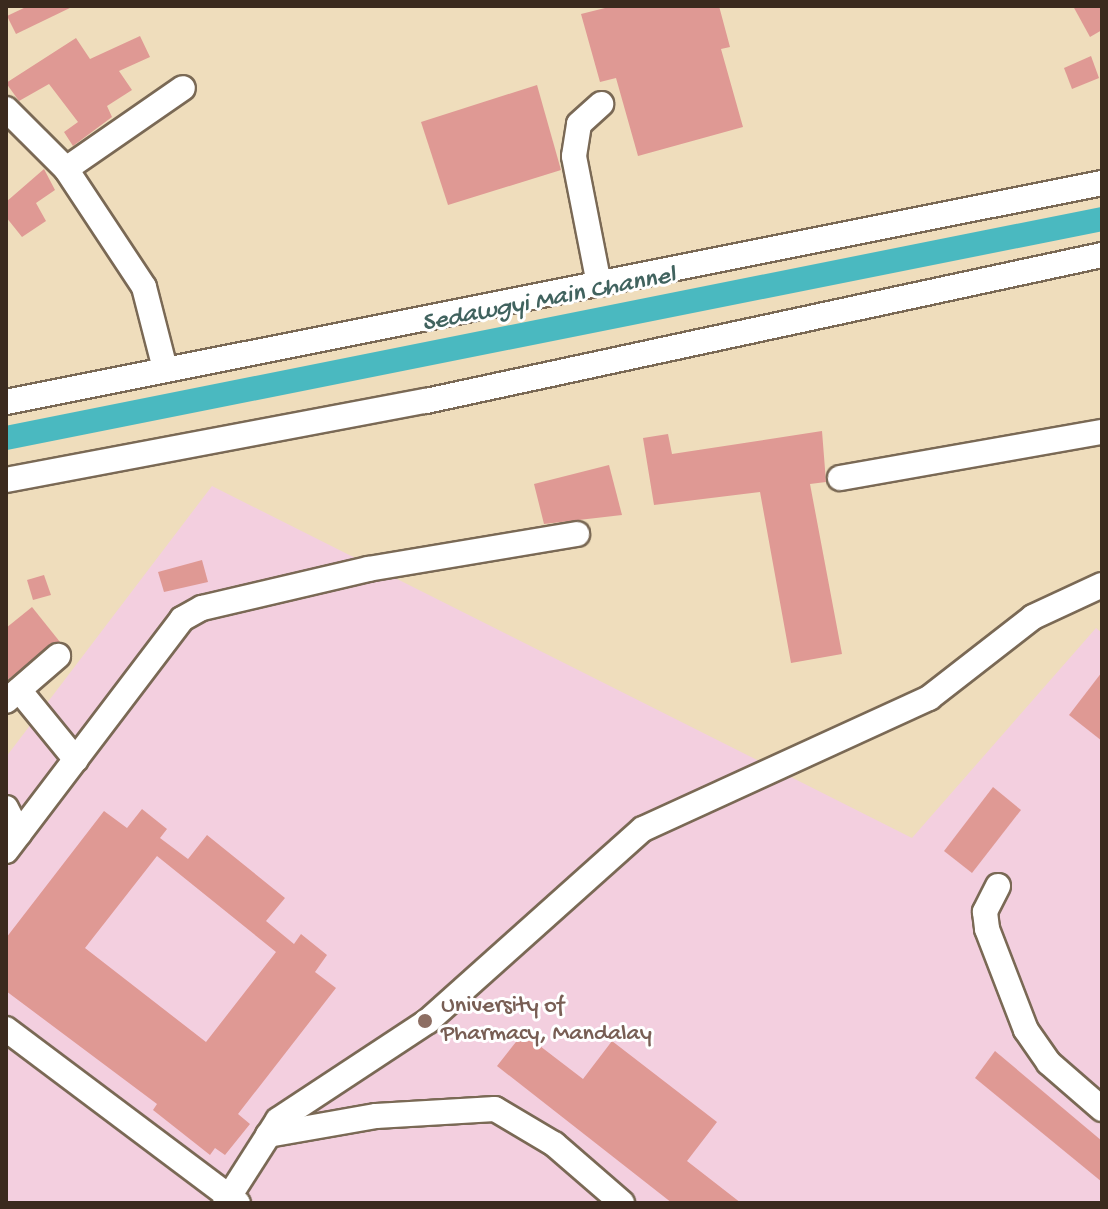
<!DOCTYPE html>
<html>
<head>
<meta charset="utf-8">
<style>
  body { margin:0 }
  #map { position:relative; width:1108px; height:1209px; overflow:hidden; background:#efddbc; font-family:"Gochi Hand",sans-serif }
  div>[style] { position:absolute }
  .built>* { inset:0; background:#f3cfdf }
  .canal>* { height:24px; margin:-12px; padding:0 12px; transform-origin:12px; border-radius:12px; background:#4ab9c0 }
  .building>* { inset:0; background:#df9994 }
  .roads { filter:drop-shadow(2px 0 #7a6955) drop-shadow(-2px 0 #7a6955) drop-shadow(0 2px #7a6955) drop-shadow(0 -2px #7a6955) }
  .minor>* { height:24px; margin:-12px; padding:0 12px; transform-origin:12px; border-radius:12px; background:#fff }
  .dots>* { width:22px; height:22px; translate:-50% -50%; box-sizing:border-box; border:4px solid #fff; border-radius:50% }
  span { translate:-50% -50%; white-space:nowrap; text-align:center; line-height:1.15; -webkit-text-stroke:6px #fff; paint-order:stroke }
  .education-label { font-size:24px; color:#785e54 }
  .left { translate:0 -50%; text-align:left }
  .water-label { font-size:26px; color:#41635f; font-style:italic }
  .frame { position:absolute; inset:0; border:8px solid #3b2a1e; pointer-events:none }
</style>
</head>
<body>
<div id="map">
  <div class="built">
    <i style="clip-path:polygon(212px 486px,912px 838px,1096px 628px,1102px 633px,1102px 1203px,6px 1203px,6px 757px)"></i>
  </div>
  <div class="canal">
    <i style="left:6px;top:438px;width:1118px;rotate:-11.3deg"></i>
  </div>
  <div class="building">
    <i style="clip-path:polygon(28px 6px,74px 6px,16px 34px,7px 16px)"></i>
    <i style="clip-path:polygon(613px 6px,719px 6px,730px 47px,721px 49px,743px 127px,638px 156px,616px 78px,600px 82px,581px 14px)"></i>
    <i style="clip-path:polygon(1073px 6px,1102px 6px,1102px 30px,1090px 37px)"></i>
    <i style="clip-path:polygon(140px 36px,150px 57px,119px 71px,132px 90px,107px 106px,112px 117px,73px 146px,64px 132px,78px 122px,49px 84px,19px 101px,6px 83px,76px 38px,90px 59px)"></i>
    <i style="clip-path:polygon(1091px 56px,1099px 78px,1072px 89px,1064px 68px)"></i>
    <i style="clip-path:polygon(537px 85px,561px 170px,448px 205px,421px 122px)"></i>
    <i style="clip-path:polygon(44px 169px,55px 190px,36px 203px,46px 221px,22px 237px,6px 217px,6px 202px)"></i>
    <i style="clip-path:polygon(822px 431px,826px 482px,810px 484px,842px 654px,791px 663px,760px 492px,654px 505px,643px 438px,668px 434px,672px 454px)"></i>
    <i style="clip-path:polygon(609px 465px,622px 515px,544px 524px,534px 484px)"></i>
    <i style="clip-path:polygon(202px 560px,208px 582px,164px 592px,158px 572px)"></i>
    <i style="clip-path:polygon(44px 575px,51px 595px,33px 600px,27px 580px)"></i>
    <i style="clip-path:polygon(32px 607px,60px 642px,6px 681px,6px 628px)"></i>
    <i style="clip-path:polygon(1102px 672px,1102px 741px,1069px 715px)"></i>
    <i style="clip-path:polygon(993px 787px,1021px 810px,972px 873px,944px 851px)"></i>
    <i style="clip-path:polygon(evenodd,142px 809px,167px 829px,160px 838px,188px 859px,207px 835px,285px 898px,266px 921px,294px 944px,301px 934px,327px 955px,315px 972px,336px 988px,238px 1114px,250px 1124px,225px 1155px,215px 1148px,210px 1155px,153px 1110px,157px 1104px,6px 991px,6px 938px,104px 811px,127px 828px,142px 809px,157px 856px,276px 952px,206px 1042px,85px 948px,157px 856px)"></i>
    <i style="clip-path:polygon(523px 1033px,583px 1079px,612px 1041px,717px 1122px,687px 1161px,741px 1203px,672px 1203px,497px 1066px)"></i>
    <i style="clip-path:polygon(995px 1051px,1102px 1141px,1102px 1182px,975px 1078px)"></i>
  </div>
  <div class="roads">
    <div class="minor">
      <i style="left:6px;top:109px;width:85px;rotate:45deg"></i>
      <i style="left:66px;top:169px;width:141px;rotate:56.5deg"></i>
      <i style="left:144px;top:287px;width:85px;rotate:75.6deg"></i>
      <i style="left:66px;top:169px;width:142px;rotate:-34.7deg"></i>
      <i style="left:599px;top:284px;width:130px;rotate:-101.1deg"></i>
      <i style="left:574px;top:156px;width:32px;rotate:-81deg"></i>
      <i style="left:579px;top:124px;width:30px;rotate:-42deg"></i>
      <i style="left:6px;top:402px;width:1118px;rotate:-11.3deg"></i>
      <i style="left:840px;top:478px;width:266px;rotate:-10deg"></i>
      <i style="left:6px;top:480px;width:427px;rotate:-10.7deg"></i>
      <i style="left:426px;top:401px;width:692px;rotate:-12.19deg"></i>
      <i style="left:19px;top:690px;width:90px;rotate:50.8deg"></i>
      <i style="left:6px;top:701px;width:69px;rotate:-40.9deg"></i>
      <i style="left:6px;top:808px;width:29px;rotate:63deg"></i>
      <i style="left:6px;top:851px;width:291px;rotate:-52.8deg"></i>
      <i style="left:182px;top:619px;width:23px;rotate:-29deg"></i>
      <i style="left:202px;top:608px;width:171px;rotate:-13.2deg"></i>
      <i style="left:368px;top:569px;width:212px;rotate:-9.5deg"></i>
      <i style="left:998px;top:886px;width:29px;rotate:117deg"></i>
      <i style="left:985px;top:912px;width:17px;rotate:83deg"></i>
      <i style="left:987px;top:929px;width:108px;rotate:68.9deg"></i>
      <i style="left:1026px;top:1030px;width:40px;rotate:55.1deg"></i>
      <i style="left:1049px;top:1063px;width:70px;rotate:41deg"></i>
      <i style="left:6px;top:1029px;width:290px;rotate:36.9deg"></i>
      <i style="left:268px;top:1135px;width:110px;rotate:-10deg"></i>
      <i style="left:376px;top:1116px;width:119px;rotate:-3.4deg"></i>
      <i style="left:495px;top:1109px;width:69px;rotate:30.7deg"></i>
      <i style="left:554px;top:1144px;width:90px;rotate:40.9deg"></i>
      <i style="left:225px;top:1203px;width:98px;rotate:-57.4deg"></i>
      <i style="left:278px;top:1120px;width:180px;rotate:-33.4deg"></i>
      <i style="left:428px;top:1021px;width:288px;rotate:-41.8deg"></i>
      <i style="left:643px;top:829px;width:315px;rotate:-24.6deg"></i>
      <i style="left:929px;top:698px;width:132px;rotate:-37.9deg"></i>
      <i style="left:1033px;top:617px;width:76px;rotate:-24.9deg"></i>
    </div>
  </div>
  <div class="dots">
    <i style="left:425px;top:1021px;background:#8d6e63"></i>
  </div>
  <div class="education-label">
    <span class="left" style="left:441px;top:1021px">University of<br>Pharmacy, Mandalay</span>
  </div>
  <div class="water-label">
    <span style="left:549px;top:301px;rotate:-11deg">Sedawgyi Main Channel</span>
  </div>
  <div class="frame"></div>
</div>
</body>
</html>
